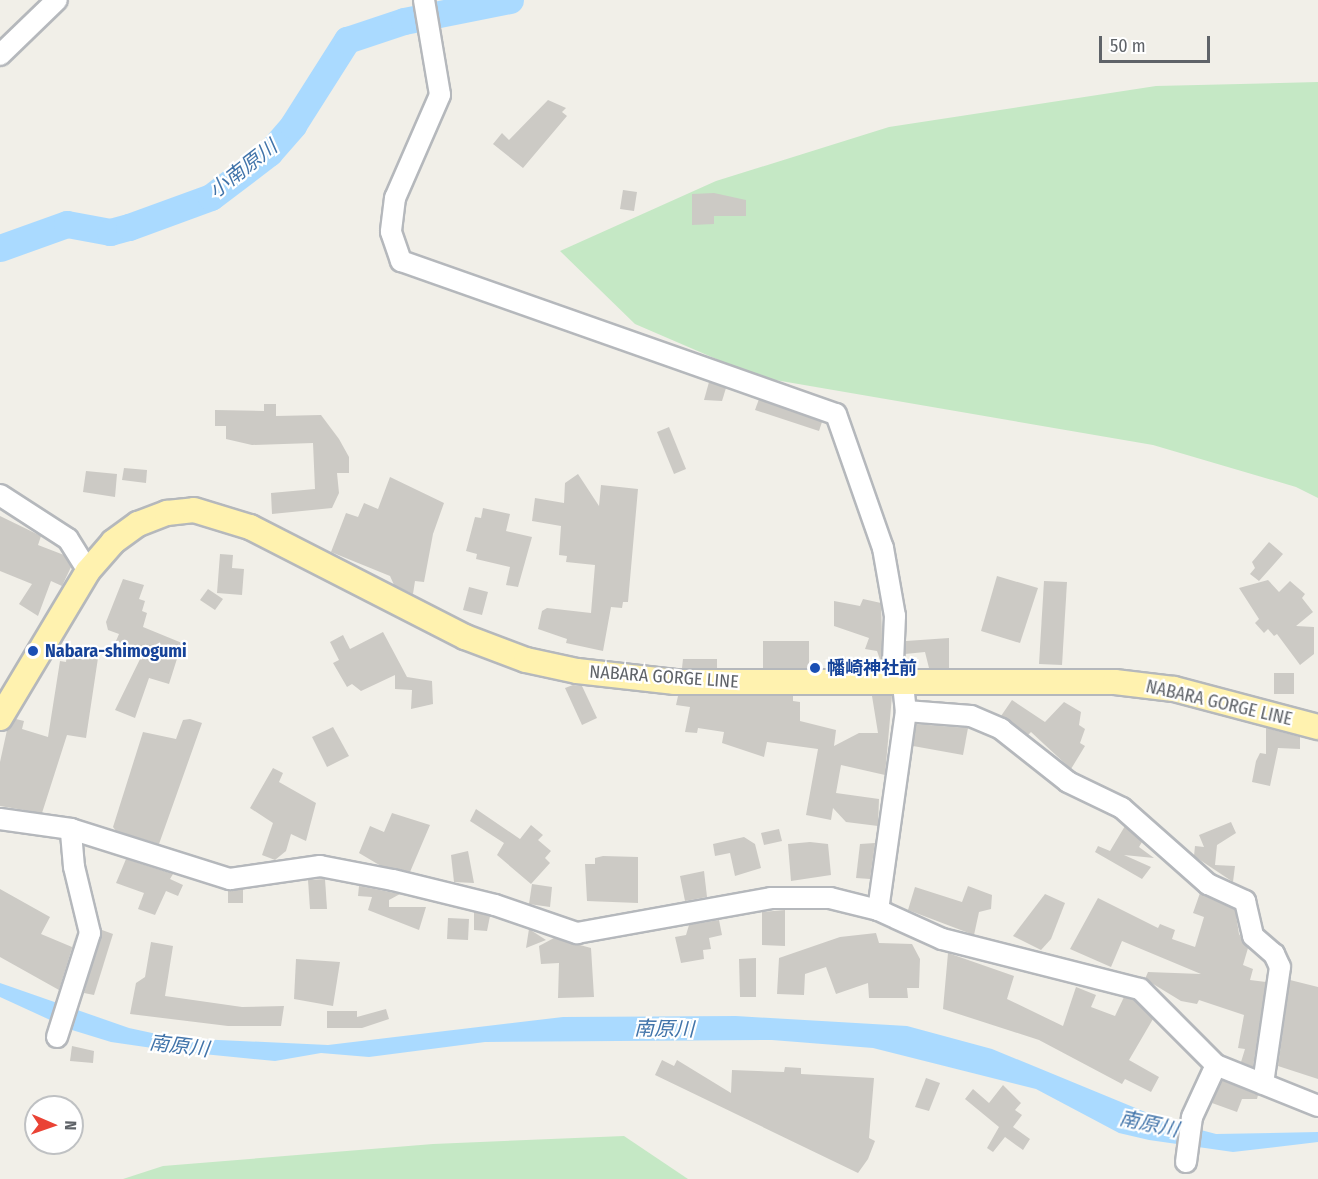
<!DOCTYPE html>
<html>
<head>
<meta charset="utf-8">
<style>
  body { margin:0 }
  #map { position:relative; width:1318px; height:1179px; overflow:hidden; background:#f1efe8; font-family:"Fira Sans Condensed","Noto Sans JP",sans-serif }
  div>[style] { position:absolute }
  .green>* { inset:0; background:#c5e8c5 }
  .water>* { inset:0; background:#aadaff }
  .river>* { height:27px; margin:-13.5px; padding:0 13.5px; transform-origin:13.5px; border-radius:13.5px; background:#aadaff }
  .building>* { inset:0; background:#cccac5 }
  .roads { filter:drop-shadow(2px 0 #b5b8bc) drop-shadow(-2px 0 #b5b8bc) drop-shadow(0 2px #b5b8bc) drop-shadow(0 -2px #b5b8bc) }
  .minor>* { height:20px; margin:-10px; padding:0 10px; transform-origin:10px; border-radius:10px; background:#fff }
  .major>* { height:24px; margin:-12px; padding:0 12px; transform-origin:12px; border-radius:12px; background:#fff2af }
  .dots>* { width:16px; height:16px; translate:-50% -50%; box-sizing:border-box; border:3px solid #fff; border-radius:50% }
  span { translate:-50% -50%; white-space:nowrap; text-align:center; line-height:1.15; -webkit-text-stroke:4.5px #fff; paint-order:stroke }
  .transit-label { font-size:18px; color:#164399; font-weight:700 }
  .left { translate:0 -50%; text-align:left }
  .street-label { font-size:18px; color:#5f6368 }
  .water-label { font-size:20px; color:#4174aa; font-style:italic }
  .north { position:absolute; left:24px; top:1095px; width:60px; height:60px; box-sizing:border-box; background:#fff; border:2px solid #bfc1c3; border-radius:50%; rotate:92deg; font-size:16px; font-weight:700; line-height:24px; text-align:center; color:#5f6368 }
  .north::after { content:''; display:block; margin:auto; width:21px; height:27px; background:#ea4335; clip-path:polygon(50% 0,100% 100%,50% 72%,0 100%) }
  .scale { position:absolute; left:1099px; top:36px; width:111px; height:27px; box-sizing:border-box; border:3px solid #5f6368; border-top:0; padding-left:8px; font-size:18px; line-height:21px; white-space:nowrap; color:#5f6368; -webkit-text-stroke:4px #fff; paint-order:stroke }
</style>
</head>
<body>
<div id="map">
  <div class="green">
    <i style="clip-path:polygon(1318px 82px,1318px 498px,1296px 487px,1153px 445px,758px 377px,635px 324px,560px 251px,716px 181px,889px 127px,1156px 86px)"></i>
    <i style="clip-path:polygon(624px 1136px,688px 1179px,123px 1179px,163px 1166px,433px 1144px)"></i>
  </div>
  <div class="water">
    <i style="clip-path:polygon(0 983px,129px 1028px,175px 1038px,328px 1045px,563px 1017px,736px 1016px,907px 1026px,992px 1049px,1167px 1121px,1216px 1134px,1318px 1132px,1318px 1142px,1233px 1152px,1149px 1140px,1119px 1133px,1036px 1089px,873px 1048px,772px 1040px,485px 1042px,369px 1057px,321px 1053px,275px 1061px,173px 1051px,111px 1042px,72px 1030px,0 997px)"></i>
  </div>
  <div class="river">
    <i style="left:0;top:248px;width:71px;rotate:-19.7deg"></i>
    <i style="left:67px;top:224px;width:44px;rotate:10.5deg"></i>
    <i style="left:110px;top:232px;width:20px;rotate:-15deg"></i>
    <i style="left:129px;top:227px;width:87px;rotate:-20.1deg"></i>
    <i style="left:211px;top:197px;width:73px;rotate:-37.2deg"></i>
    <i style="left:269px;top:153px;width:37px;rotate:-49deg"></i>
    <i style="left:293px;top:125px;width:101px;rotate:-57.6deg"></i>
    <i style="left:347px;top:40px;width:60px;rotate:-18.4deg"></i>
    <i style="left:404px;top:21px;width:108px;rotate:-11.2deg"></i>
  </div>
  <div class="building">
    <i style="clip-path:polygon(548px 100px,566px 108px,562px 112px,567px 116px,523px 168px,493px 144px,502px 133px,509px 140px)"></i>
    <i style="clip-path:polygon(623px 190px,637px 192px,634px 211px,620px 209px)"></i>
    <i style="clip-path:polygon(714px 193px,746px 200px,746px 216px,714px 216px,714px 224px,692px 225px,692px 194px)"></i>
    <i style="clip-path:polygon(709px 382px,726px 388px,722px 401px,704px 400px)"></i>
    <i style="clip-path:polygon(759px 399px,822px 422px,819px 431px,755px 410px)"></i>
    <i style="clip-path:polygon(264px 404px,276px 404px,276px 416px,321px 415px,339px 439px,349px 457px,349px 473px,337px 473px,339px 493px,332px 508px,272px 514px,271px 493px,315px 489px,313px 443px,252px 445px,226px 439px,226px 426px,215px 426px,215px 410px,264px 411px)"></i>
    <i style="clip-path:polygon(669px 427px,686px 469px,674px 474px,657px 432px)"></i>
    <i style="clip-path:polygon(124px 468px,147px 470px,146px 483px,122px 480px)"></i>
    <i style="clip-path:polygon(86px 471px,117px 474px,115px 497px,83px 492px)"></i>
    <i style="clip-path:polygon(578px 474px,599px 506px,601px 485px,638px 489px,628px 602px,623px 602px,622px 608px,611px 607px,603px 651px,566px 643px,567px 639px,538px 629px,542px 611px,547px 608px,591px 613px,595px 565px,566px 562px,567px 556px,559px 555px,561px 526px,532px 521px,535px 498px,564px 503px,565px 483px)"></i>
    <i style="clip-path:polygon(390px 477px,444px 503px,433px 534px,424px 582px,415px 581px,413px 594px,394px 585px,390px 576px,331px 552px,346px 513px,358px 517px,364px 503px,378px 509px)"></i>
    <i style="clip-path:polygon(483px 508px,510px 514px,506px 531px,532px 537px,518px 587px,506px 585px,510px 567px,476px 559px,477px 554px,466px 551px,475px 517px,481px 518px)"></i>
    <i style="clip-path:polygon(0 516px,41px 536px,38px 545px,64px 555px,71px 567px,62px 586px,51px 581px,38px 616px,19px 604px,32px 584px,0 571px)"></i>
    <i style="clip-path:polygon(1269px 542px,1283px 554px,1259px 581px,1250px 574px,1255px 568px,1252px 562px)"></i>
    <i style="clip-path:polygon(220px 554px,233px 555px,232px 568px,244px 569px,242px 595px,217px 593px)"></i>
    <i style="clip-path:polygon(997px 576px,1038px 588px,1020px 643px,981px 631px)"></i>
    <i style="clip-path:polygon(123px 579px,144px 585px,139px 599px,145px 601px,142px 611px,147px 613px,143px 627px,182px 643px,169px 684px,149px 678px,135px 718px,115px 710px,144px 651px,116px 641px,119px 634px,108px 630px,106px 622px)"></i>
    <i style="clip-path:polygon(1268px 580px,1279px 592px,1290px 581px,1305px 594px,1302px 598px,1313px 612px,1296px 626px,1314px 627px,1314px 654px,1300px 665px,1277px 634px,1274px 636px,1268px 629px,1264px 633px,1255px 623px,1259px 619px,1239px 588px)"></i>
    <i style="clip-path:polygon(1044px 581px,1067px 582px,1062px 665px,1039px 664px)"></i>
    <i style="clip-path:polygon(469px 587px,488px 592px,482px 615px,463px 610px)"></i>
    <i style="clip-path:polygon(208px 589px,223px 599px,215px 610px,200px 600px)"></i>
    <i style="clip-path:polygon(863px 599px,881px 603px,883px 668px,877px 651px,865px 649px,869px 638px,834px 626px,834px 601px,860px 606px)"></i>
    <i style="clip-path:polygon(383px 632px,407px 677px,432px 681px,433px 704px,411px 709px,412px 690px,395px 689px,395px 675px,361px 691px,352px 684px,347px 687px,333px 663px,339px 660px,330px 642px,343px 635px,350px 649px)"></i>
    <i style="clip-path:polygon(949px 638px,949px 668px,929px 668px,925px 652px,905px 654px,906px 641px)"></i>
    <i style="clip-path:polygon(763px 641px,809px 641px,809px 668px,763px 668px)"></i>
    <i style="clip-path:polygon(67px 653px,98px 658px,86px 738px,67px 735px,42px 813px,0 806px,0 762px,7px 730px,16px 719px,24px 721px,22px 729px,48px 737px,60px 661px,66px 662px)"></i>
    <i style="clip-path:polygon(683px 659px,717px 659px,717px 668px,682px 668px)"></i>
    <i style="clip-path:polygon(1274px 673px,1294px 673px,1294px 694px,1274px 694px)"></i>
    <i style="clip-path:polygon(573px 685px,582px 686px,597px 718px,582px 725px,565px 688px)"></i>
    <i style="clip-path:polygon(678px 696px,793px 696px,793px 701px,800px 702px,800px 721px,836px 730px,834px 746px,859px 733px,878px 733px,872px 696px,892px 696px,885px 775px,841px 765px,836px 793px,879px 799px,878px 826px,846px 822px,833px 808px,831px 820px,806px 815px,818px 749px,767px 742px,764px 757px,722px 743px,724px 732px,698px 728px,697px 733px,685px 732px,690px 707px,676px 705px)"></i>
    <i style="clip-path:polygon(1012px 700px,1045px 722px,1064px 702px,1081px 712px,1079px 725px,1085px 729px,1080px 743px,1085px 746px,1071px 769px,1031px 732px,1028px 735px,1001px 716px)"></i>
    <i style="clip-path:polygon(190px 719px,202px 723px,159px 844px,116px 831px,113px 827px,143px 732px,176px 739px,183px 720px)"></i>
    <i style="clip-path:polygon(916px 724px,968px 728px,963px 755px,913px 746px)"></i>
    <i style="clip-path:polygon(333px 727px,349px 756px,327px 767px,312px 737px)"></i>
    <i style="clip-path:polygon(1266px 728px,1300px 737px,1300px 749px,1278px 748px,1270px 786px,1252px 782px,1256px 761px,1260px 753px,1266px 754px)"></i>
    <i style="clip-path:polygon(273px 768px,283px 773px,279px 782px,316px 803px,306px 841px,291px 834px,286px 851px,275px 860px,262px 855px,273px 823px,250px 808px)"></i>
    <i style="clip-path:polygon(476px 809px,520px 839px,531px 825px,543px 835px,538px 840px,551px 851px,545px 858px,550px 863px,531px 884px,497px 855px,504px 843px,470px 821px)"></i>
    <i style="clip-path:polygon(392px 813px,430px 825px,410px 872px,381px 866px,359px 853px,370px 826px,384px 832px)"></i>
    <i style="clip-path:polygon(1231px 822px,1236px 833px,1217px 845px,1215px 865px,1235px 866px,1233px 882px,1194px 856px,1195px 846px,1204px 847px,1199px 835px)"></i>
    <i style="clip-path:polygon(1125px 826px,1142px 842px,1139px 847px,1154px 858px,1124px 855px,1151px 867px,1142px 879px,1095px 852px,1098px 846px,1110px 851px)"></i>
    <i style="clip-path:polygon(779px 829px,782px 841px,764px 845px,761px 833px)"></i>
    <i style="clip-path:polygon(744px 837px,755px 844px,761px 868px,735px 876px,730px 853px,715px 856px,713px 844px)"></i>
    <i style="clip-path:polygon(810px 842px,828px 844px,831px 875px,791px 881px,788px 844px)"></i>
    <i style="clip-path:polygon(875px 843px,870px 879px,856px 878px,860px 844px)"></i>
    <i style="clip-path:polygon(468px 851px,474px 883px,454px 882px,451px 855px)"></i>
    <i style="clip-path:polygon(603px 856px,638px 857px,638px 903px,587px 901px,585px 864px,595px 864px,595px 858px)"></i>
    <i style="clip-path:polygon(126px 859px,173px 874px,170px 879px,183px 885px,178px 896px,166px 891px,155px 915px,138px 909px,144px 893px,116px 883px)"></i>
    <i style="clip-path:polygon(704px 871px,707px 897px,685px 901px,680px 876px)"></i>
    <i style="clip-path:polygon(325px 879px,327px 909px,310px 909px,308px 880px)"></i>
    <i style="clip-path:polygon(532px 884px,552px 887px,550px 907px,529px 904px)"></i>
    <i style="clip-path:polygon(359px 886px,400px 894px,389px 900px,389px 907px,426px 907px,419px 930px,368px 910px,372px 897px,358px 896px)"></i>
    <i style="clip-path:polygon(968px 886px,992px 895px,991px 909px,979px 912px,974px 935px,908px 910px,915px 887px,962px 902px)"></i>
    <i style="clip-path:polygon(0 889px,50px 917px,41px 934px,72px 947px,77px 932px,59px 990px,0 957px)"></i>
    <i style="clip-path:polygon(243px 889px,243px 903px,228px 903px,228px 891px)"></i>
    <i style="clip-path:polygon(1200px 893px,1235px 909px,1239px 934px,1248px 948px,1243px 965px,1253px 969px,1250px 980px,1266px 982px,1253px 1067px,1241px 1062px,1245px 1049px,1238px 1048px,1244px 1015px,1199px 1000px,1197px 1004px,1181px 1001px,1145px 979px,1148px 972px,1201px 974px,1122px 941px,1111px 967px,1070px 949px,1098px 898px,1158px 928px,1160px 924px,1175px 930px,1172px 939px,1195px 947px,1204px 917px,1193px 913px)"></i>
    <i style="clip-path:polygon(1045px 894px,1065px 903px,1051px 939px,1041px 950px,1013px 936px)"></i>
    <i style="clip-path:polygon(785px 910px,785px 946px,762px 945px,762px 912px)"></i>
    <i style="clip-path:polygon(474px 912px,490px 916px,487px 931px,474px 930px)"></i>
    <i style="clip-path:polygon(448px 918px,469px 919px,468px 940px,447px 939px)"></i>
    <i style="clip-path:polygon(719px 920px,722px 935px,709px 938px,711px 949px,703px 950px,704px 959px,681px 963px,675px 937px,686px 935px,689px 925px)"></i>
    <i style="clip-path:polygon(529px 929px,546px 940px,526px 948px)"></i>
    <i style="clip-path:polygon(102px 930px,113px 934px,94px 995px,84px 993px)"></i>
    <i style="clip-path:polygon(876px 933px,879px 943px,912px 944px,920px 959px,919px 988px,907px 988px,908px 998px,869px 998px,868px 983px,836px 994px,826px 967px,805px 974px,804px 995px,777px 994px,779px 958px,840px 937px)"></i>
    <i style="clip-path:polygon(554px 938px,591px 948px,594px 997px,558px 998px,559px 963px,541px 964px,539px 946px)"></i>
    <i style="clip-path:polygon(151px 942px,173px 946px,165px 996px,242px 1007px,284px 1006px,281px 1026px,228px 1026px,130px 1014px,136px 983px,145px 977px)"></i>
    <i style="clip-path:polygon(948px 953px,1014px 976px,1007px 999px,1063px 1026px,1076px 987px,1096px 995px,1091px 1007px,1115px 1016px,1124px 997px,1134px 1000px,1153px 1019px,1129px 1060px,1159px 1077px,1151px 1092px,1125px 1079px,1122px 1084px,1039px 1040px,943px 1009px)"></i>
    <i style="clip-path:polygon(756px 958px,756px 997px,740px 997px,739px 959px)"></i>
    <i style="clip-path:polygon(296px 959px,340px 962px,333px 1006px,294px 999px)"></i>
    <i style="clip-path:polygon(1290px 980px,1318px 987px,1318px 1079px,1278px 1066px)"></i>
    <i style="clip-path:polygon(386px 1009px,389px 1019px,362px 1028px,327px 1028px,327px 1011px,357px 1011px,357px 1017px)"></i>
    <i style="clip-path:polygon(72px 1046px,94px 1051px,93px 1063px,70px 1061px)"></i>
    <i style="clip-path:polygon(662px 1060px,674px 1066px,677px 1060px,731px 1093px,732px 1070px,784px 1072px,785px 1067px,801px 1068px,801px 1074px,874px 1078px,869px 1138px,875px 1141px,868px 1159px,858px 1173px,655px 1075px)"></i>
    <i style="clip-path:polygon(926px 1078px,940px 1083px,929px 1111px,915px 1107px)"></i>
    <i style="clip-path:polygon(1222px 1080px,1258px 1095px,1257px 1099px,1242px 1099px,1237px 1112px,1212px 1103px)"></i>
    <i style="clip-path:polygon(1003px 1085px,1021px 1103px,1015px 1110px,1022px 1115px,1013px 1127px,1030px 1139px,1023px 1150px,1005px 1137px,993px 1152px,987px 1148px,999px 1127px,965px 1099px,973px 1089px,989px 1103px)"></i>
  </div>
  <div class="roads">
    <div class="minor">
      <i style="left:424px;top:0;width:96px;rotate:80.4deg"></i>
      <i style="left:440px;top:95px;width:112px;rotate:113.6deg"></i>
      <i style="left:395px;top:198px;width:34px;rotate:97deg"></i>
      <i style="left:391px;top:232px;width:31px;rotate:71deg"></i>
      <i style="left:401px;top:261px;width:461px;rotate:19.4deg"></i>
      <i style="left:836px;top:414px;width:142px;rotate:70.7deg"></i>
      <i style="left:883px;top:548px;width:69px;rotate:80deg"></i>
      <i style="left:895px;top:616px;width:45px;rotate:92.5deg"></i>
      <i style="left:893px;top:661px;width:25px;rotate:67deg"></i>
      <i style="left:903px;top:684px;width:27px;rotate:84deg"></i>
      <i style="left:906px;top:711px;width:201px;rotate:98deg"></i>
      <i style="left:0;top:55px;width:79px;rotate:-44deg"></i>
      <i style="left:0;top:495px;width:81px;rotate:32.9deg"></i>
      <i style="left:68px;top:539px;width:38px;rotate:58deg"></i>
      <i style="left:906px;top:711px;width:65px;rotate:4.4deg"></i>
      <i style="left:971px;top:716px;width:33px;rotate:23deg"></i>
      <i style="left:1001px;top:729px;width:85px;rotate:38.3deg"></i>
      <i style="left:1068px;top:782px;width:60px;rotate:25.7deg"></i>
      <i style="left:1122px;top:808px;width:115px;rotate:41.5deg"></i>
      <i style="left:1208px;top:884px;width:41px;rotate:24.7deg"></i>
      <i style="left:1245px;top:901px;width:36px;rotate:77deg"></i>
      <i style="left:1253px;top:936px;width:28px;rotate:41deg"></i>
      <i style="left:1274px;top:954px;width:14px;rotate:65deg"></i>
      <i style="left:1280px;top:967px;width:118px;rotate:98.3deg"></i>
      <i style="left:0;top:819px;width:72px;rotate:8deg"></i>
      <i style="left:71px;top:829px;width:167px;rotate:17.5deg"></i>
      <i style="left:230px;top:879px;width:91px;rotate:-8.2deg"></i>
      <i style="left:320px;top:866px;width:74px;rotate:10.9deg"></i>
      <i style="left:393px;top:880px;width:105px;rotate:13.8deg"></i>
      <i style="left:495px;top:905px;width:87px;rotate:18.9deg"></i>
      <i style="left:577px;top:933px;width:197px;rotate:-10.2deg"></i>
      <i style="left:771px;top:898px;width:59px"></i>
      <i style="left:830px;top:898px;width:49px;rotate:14deg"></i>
      <i style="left:878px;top:910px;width:70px;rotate:24.4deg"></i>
      <i style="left:942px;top:939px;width:204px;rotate:14.2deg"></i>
      <i style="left:1140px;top:989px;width:107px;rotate:45deg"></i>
      <i style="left:1216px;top:1065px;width:110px;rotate:21.9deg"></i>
      <i style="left:57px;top:1037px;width:109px;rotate:-72.4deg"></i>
      <i style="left:90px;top:933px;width:68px;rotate:-103.6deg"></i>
      <i style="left:74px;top:867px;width:38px;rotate:-95deg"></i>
      <i style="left:1186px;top:1162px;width:45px;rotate:-82.4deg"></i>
      <i style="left:1192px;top:1117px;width:57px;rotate:-65.2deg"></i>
    </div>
    <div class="major">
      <i style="left:0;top:718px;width:171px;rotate:-59.1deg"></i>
      <i style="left:88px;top:571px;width:38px;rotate:-49deg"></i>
      <i style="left:113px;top:542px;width:31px;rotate:-36deg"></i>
      <i style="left:138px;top:524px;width:31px;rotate:-21deg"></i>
      <i style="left:167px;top:513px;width:27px;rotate:-6deg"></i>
      <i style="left:194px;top:510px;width:59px;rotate:16.9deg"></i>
      <i style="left:250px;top:527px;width:242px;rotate:27.1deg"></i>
      <i style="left:465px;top:637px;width:65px;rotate:20.7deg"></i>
      <i style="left:526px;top:660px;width:52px;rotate:12.2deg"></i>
      <i style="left:577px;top:671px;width:99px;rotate:6.4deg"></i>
      <i style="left:675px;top:682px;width:440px"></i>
      <i style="left:1115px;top:682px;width:59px;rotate:6.8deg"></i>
      <i style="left:1174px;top:689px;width:149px;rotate:14.8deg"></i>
    </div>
  </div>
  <div class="dots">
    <i style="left:33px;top:651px;background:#1a4fb4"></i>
    <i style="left:815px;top:668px;background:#1a4fb4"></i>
  </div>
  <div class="transit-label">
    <span class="left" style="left:45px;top:651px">Nabara-shimogumi</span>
    <span class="left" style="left:827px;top:668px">幡崎神社前</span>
  </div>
  <div class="street-label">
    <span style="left:664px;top:677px;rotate:4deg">NABARA GORGE LINE</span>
    <span style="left:1219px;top:703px;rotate:13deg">NABARA GORGE LINE</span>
  </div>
  <div class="water-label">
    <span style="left:243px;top:169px;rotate:-38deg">小南原川</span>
    <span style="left:664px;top:1029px;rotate:1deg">南原川</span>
    <span style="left:179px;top:1046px;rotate:7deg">南原川</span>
    <span style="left:1149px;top:1124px;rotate:12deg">南原川</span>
  </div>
  <div class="north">N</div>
  <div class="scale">50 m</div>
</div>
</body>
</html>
